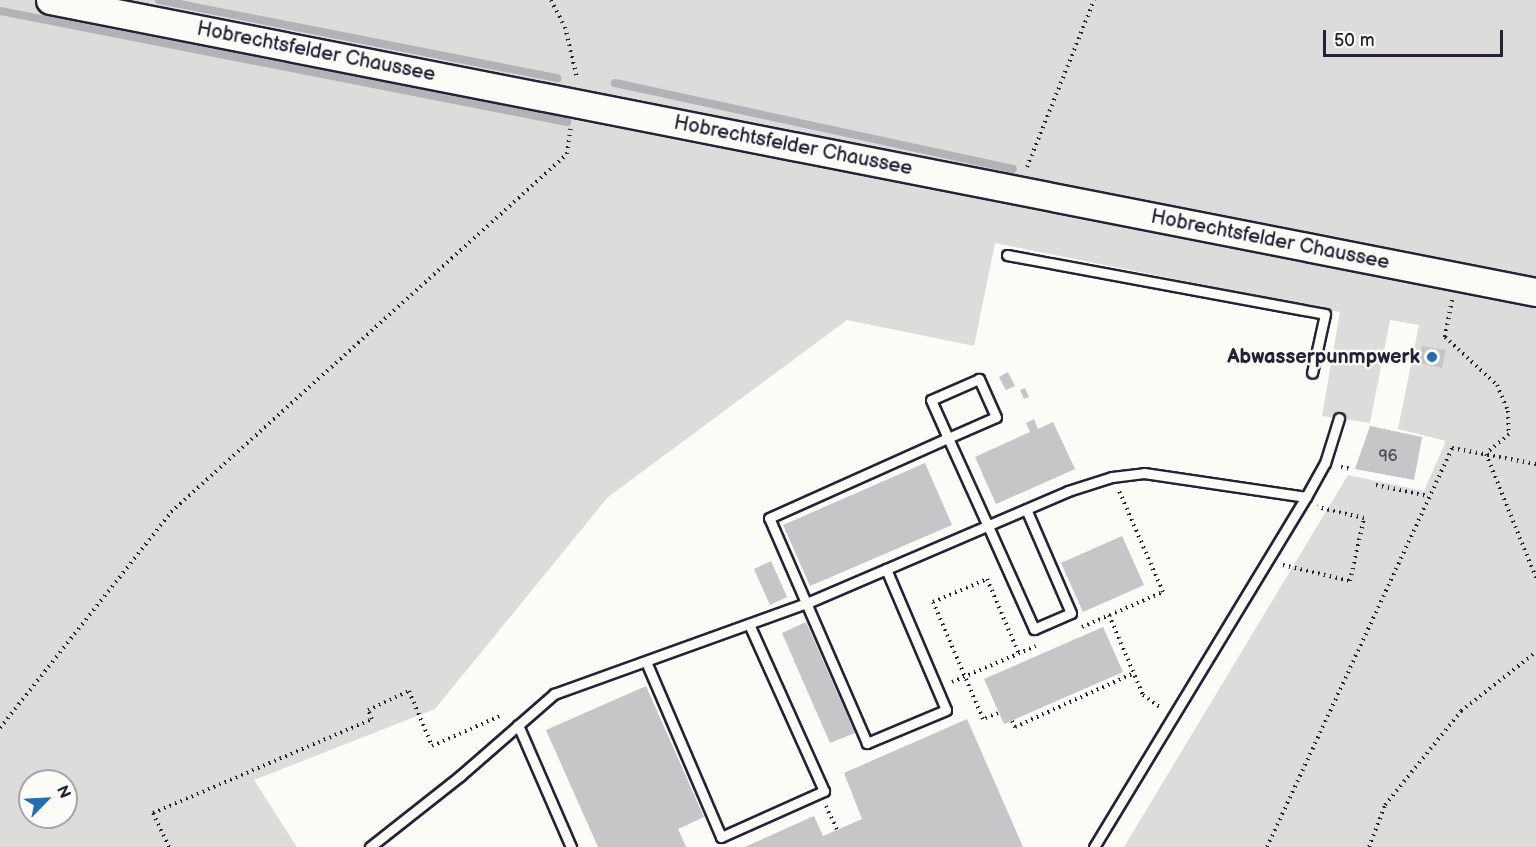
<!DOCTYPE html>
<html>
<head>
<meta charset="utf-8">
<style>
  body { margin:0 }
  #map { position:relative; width:1536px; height:847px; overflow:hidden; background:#fdfcf7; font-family:"Balsamiq Sans",sans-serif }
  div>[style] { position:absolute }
  .green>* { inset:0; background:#dddcdb }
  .stream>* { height:8px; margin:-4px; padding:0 4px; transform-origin:4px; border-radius:4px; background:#b2b2b7 }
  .building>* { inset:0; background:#c6c6c8 }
  .path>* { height:4px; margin-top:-2px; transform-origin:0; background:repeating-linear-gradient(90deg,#22223b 0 1.5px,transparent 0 6px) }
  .roads { filter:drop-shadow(2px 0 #22223b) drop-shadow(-2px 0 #22223b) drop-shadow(0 2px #22223b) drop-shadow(0 -2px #22223b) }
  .lane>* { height:9px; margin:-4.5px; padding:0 4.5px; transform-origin:4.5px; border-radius:4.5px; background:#fdfcf7 }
  .secondary>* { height:27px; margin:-13.5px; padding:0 13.5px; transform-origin:13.5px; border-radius:13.5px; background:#fdfcf7 }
  .dots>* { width:16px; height:16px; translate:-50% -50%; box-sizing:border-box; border:3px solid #fdfcf7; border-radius:50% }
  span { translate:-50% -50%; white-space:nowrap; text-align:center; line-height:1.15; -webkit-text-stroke:5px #fdfcf7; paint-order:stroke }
  .number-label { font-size:16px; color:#4b4b5e }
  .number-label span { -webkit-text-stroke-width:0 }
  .street-label { font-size:20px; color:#22223b }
  .poi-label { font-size:20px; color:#22223b; font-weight:700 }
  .right { translate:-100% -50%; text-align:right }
  .north { position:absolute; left:18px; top:769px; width:60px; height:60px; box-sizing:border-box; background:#fdfcf7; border:2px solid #a5a5ac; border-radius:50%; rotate:66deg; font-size:16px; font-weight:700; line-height:24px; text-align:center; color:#22223b }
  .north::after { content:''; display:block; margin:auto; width:21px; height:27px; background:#1f6fb2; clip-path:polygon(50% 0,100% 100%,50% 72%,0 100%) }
  .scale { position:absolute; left:1323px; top:30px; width:180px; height:27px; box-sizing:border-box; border:3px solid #22223b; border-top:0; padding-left:8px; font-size:18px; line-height:21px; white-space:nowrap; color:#22223b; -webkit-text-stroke:4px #fdfcf7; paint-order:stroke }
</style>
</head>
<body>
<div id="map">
  <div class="green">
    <i style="clip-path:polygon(evenodd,0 0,1536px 0,1536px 847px,1124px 847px,1348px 475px,1424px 491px,1446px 441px,1398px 429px,1419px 325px,1390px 320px,1370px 423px,1322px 416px,1340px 312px,995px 243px,974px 346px,847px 320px,608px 497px,435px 709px,254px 780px,297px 847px,0 847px,0 0,30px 781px,66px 781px,66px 817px,30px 817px,30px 781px)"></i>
  </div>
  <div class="stream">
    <i style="left:159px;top:0;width:406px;rotate:11.1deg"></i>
    <i style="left:0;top:11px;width:578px;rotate:11.08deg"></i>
    <i style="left:615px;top:83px;width:407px;rotate:12.2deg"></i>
  </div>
  <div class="building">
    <i style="clip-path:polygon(1422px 346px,1446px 350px,1442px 368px,1419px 363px)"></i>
    <i style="clip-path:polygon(1008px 372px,1015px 386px,1006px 390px,999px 377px)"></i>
    <i style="clip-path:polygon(1025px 388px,1029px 397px,1024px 399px,1020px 390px)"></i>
    <i style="clip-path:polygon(1034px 419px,1038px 429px,1053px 422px,1075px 469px,996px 504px,975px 457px,1030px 432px,1026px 423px)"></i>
    <i style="clip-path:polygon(1370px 426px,1422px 437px,1414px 480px,1355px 469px)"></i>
    <i style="clip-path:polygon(925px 463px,952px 525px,810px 586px,783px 525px)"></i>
    <i style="clip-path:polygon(1122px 536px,1144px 585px,1083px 612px,1061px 563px)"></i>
    <i style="clip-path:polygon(771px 561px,787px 597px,770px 605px,754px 569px)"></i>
    <i style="clip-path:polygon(806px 622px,855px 733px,830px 743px,782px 633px)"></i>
    <i style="clip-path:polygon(1103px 627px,1123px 672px,1004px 724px,984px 679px)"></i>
    <i style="clip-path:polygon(646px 686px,704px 817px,678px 829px,686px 847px,598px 847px,546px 730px)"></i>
    <i style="clip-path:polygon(967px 719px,1023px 847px,745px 847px,814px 816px,823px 836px,862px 819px,844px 773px)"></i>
  </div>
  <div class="path">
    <i style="left:551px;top:0;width:30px;rotate:63deg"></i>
    <i style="left:565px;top:27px;width:52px;rotate:76.8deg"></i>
    <i style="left:1027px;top:167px;width:180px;rotate:-68.1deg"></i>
    <i style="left:1452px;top:300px;width:38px;rotate:101deg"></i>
    <i style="left:1445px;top:337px;width:71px;rotate:42.7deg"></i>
    <i style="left:1497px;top:385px;width:28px;rotate:67deg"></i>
    <i style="left:1508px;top:411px;width:23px;rotate:88deg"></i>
    <i style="left:1509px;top:434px;width:30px;rotate:140deg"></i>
    <i style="left:1486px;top:454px;width:134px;rotate:68deg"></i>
    <i style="left:1341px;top:467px;width:11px;rotate:10deg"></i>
    <i style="left:1376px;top:485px;width:53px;rotate:11.9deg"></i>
    <i style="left:1283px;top:565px;width:69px;rotate:13.4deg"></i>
    <i style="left:1350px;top:581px;width:65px;rotate:-77.5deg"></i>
    <i style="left:1364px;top:518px;width:48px;rotate:-166.8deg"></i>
    <i style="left:1109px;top:615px;width:87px;rotate:67deg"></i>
    <i style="left:1143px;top:695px;width:22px;rotate:36deg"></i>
    <i style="left:1082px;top:627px;width:88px;rotate:-23.4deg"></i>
    <i style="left:1163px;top:592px;width:110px;rotate:-113.5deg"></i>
    <i style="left:952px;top:682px;width:91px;rotate:-23.2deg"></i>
    <i style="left:998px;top:713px;width:16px;rotate:158deg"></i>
    <i style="left:983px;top:719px;width:127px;rotate:-113.1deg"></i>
    <i style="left:933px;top:602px;width:59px;rotate:-23.1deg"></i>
    <i style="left:987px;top:579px;width:82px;rotate:66.9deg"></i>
    <i style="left:1012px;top:721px;width:7px;rotate:63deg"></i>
    <i style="left:1015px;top:727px;width:131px;rotate:-24.4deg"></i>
    <i style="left:0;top:728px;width:275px;rotate:-51.6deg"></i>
    <i style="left:171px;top:512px;width:534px;rotate:-42.11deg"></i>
    <i style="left:567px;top:154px;width:27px;rotate:-82deg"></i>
    <i style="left:826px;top:806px;width:26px;rotate:65deg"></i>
    <i style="left:169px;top:847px;width:38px;rotate:-115deg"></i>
    <i style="left:153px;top:813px;width:238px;rotate:-23.2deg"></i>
    <i style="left:372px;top:719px;width:10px;rotate:-114deg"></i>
    <i style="left:368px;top:710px;width:45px;rotate:-24.9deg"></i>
    <i style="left:409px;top:691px;width:60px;rotate:67.3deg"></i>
    <i style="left:432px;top:746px;width:77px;rotate:-23.9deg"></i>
    <i style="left:1267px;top:847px;width:440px;rotate:-65.1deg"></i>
    <i style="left:1452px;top:448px;width:86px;rotate:10.8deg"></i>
    <i style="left:1369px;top:847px;width:45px;rotate:-69.1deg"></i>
    <i style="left:1385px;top:805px;width:121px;rotate:-51deg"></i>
    <i style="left:1461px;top:711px;width:95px;rotate:-38.2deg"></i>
  </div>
  <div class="roads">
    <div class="lane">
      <i style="left:1007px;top:255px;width:323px;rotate:10.5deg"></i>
      <i style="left:1325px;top:314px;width:60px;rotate:102.4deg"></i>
      <i style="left:886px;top:569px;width:153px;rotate:66.9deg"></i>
      <i style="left:946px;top:710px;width:86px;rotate:157.3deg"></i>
      <i style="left:867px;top:743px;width:245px;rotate:-113.5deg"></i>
      <i style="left:769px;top:518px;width:196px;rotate:-24.1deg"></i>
      <i style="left:948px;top:438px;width:52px;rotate:-23.6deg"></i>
      <i style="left:996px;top:417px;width:42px;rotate:-114.1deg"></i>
      <i style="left:979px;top:379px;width:52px;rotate:156.4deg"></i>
      <i style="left:931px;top:400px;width:42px;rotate:65.9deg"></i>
      <i style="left:948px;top:438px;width:97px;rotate:65.6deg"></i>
      <i style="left:988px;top:526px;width:113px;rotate:65.9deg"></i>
      <i style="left:1034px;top:629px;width:40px;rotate:-23.4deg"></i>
      <i style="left:1071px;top:613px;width:113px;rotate:-113.4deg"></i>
      <i style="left:647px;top:664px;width:188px;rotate:66.8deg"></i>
      <i style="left:721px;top:837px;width:113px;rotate:-24.1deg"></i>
      <i style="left:824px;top:791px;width:183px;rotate:-114.2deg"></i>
      <i style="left:518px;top:725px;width:133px;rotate:66.5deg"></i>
      <i style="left:370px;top:847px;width:115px;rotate:-38.3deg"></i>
      <i style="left:460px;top:776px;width:125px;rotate:-41.1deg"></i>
      <i style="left:554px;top:694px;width:269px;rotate:-19.8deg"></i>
      <i style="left:807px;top:603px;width:284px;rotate:-23.2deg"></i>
      <i style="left:1068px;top:491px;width:46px;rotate:-17.7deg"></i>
      <i style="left:1112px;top:477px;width:32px;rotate:-7deg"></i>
      <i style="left:1144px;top:473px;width:164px;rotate:8.4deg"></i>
      <i style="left:1094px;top:847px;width:409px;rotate:-58.8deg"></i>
      <i style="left:1306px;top:497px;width:39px;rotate:-61deg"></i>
      <i style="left:1325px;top:463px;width:47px;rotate:-72.7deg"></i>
    </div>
    <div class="secondary">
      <i style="left:50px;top:0;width:1514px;rotate:11.12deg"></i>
    </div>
  </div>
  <div class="dots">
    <i style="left:1432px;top:357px;background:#1f6fb2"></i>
  </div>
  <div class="number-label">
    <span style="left:1388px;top:457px">96</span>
  </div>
  <div class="street-label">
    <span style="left:316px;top:52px;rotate:11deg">Hobrechtsfelder Chaussee</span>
    <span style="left:793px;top:146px;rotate:11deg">Hobrechtsfelder Chaussee</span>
    <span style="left:1270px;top:240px;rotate:11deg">Hobrechtsfelder Chaussee</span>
  </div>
  <div class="poi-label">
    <span class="right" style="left:1420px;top:357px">Abwasserpunmpwerk</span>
  </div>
  <div class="north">N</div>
  <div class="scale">50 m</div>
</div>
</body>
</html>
